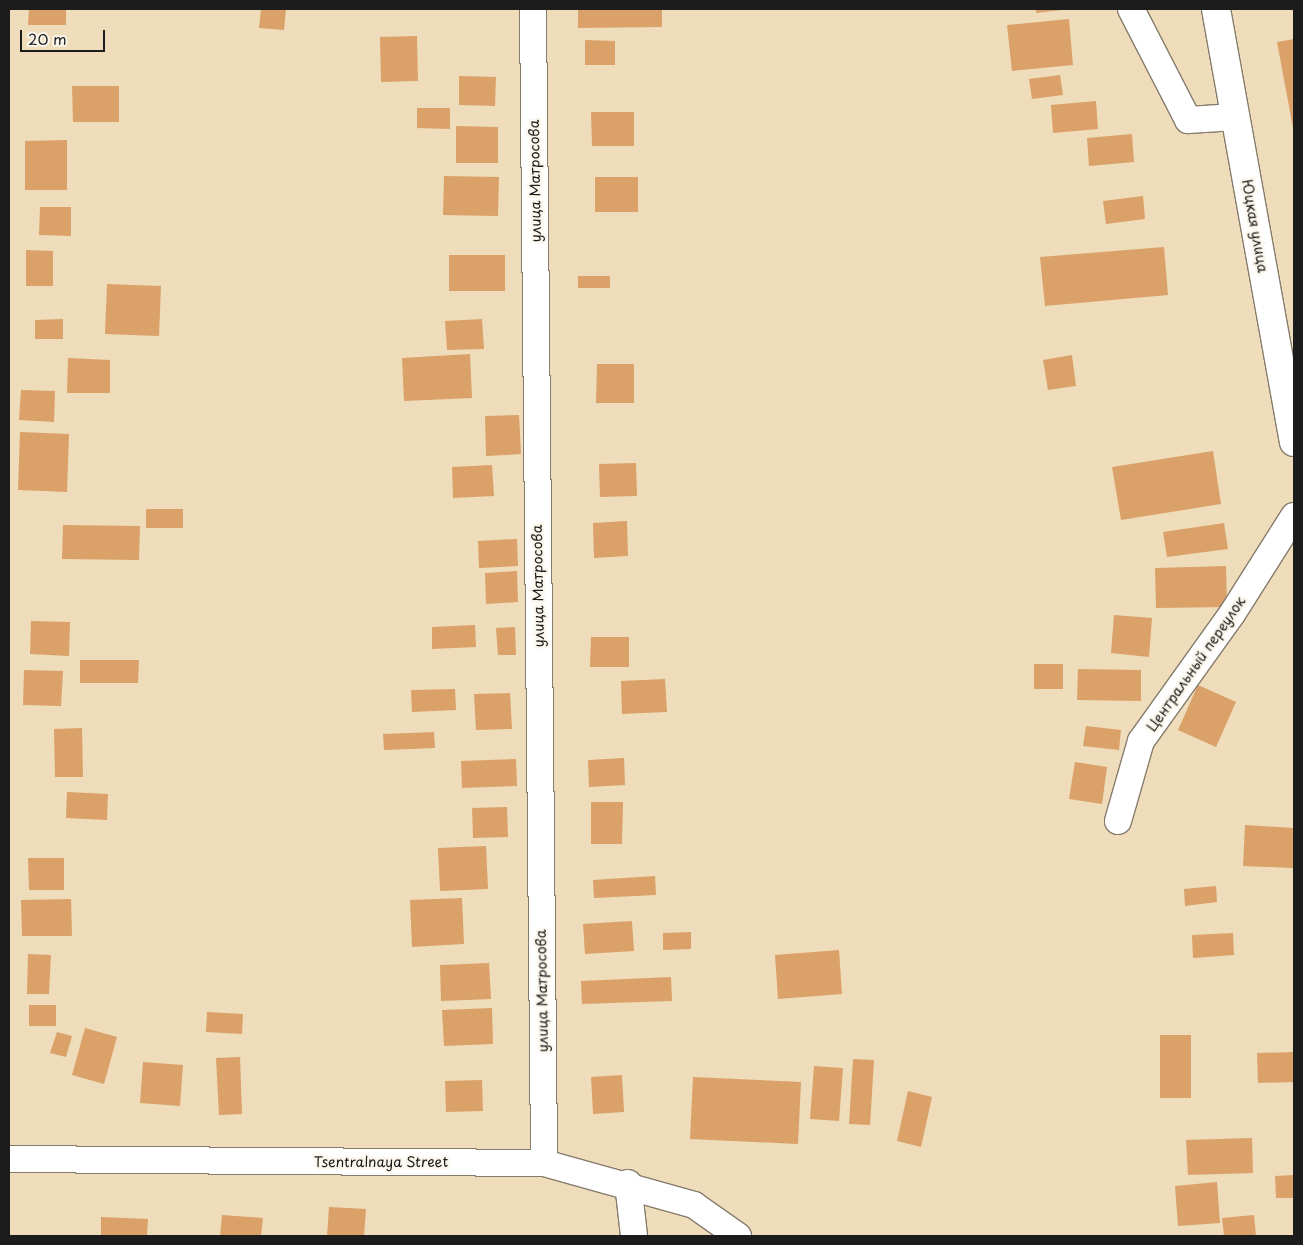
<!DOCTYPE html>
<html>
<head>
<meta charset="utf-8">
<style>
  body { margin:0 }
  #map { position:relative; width:1303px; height:1245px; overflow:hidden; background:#efdcbb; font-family:"Playpen Sans",sans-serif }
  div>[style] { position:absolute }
  .building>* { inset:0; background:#daa168 }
  .roads { filter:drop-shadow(1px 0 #867c6c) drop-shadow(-1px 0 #867c6c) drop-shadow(0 1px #867c6c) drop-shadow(0 -1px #867c6c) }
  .minor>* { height:26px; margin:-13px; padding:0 13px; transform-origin:13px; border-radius:13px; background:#fff }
  .secondary>* { height:28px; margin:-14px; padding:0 14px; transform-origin:14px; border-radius:14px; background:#fff }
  span { translate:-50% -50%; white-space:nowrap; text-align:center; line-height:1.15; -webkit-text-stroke:5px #fbf7ec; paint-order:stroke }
  .street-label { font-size:14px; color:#1c1c1c }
  .frame { position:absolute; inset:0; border:10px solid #1c1c1c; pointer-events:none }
  .scale { position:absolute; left:20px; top:30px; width:85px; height:22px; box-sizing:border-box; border:2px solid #1c1c1c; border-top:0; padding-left:6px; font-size:15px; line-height:18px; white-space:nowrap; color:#1c1c1c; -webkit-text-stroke:4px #fbf7ec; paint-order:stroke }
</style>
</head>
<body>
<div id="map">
  <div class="building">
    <i style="clip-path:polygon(29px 9px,66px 9px,66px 25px,28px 25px)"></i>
    <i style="clip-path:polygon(261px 9px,286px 9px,284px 30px,259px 28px)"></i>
    <i style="clip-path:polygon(578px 9px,662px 9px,662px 27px,578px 28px)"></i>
    <i style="clip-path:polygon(1036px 9px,1062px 9px,1062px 10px,1036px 13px)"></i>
    <i style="clip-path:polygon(1069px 19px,1073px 65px,1012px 71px,1007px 25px)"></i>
    <i style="clip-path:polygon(417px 36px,418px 81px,381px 82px,380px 37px)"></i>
    <i style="clip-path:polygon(1294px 39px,1294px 128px,1293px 128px,1277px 42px)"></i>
    <i style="clip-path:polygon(585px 40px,615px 41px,615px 65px,585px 65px)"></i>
    <i style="clip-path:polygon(1060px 75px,1063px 95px,1032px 99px,1029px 79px)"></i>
    <i style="clip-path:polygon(459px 76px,496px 77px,495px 106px,459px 105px)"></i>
    <i style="clip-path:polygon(72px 86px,119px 86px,119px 122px,73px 122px)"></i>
    <i style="clip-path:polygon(1096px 101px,1098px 129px,1053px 133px,1051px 105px)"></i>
    <i style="clip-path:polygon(417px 108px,450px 108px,450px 129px,417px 128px)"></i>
    <i style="clip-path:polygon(591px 112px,634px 112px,634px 146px,592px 146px)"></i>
    <i style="clip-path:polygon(456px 126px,498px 127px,498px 163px,456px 163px)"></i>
    <i style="clip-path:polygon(1132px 134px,1134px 162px,1089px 166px,1087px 138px)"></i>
    <i style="clip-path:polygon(67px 140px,67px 190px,25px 190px,25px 141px)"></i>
    <i style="clip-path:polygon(444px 176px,499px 177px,498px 216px,443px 215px)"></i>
    <i style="clip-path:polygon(595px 177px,638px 177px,638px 212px,595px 212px)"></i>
    <i style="clip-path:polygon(1143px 196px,1145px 219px,1106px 224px,1103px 201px)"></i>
    <i style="clip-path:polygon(40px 207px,71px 207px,71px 236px,39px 235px)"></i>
    <i style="clip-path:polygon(1164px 247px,1168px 295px,1045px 306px,1040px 257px)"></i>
    <i style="clip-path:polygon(26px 250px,53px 251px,53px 286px,26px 286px)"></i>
    <i style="clip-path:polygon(449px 255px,505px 255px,505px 291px,449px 291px)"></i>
    <i style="clip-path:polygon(578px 276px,610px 276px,610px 288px,578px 288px)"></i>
    <i style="clip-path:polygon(107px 284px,161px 286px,159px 336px,105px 334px)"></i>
    <i style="clip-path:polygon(63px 319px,63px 339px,35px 339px,35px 320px)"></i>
    <i style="clip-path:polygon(482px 319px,484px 349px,447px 350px,445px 321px)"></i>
    <i style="clip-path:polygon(470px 354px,472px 398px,404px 401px,402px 358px)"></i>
    <i style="clip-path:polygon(1072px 355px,1076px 386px,1048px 390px,1043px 360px)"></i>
    <i style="clip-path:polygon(68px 358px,110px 360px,110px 393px,67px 393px)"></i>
    <i style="clip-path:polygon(597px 364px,634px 364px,634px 403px,596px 403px)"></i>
    <i style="clip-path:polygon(21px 390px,55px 391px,54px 422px,19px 420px)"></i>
    <i style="clip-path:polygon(519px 415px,521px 454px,486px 456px,485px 416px)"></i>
    <i style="clip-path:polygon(20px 432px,69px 434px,67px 492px,18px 490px)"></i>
    <i style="clip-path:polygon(1213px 451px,1221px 504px,1121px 520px,1112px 467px)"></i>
    <i style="clip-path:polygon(636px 463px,637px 496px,600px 497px,599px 464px)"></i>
    <i style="clip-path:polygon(492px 465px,494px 496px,453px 498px,452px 467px)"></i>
    <i style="clip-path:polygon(146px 509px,183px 509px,183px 528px,146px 528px)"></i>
    <i style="clip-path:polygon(627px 521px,628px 556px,594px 558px,593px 523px)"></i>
    <i style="clip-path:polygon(1224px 523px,1228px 549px,1167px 557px,1163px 532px)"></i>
    <i style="clip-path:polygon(63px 525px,140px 526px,139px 560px,62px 559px)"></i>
    <i style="clip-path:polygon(517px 539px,518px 566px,479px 568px,478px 541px)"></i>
    <i style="clip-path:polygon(1226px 566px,1227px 607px,1156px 608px,1155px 568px)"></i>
    <i style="clip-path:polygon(517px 571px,518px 602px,486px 604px,485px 573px)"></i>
    <i style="clip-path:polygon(1114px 615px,1152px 618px,1149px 657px,1111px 653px)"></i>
    <i style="clip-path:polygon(31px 621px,70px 622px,69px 656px,30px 654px)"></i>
    <i style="clip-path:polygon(475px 625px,476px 647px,432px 649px,432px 627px)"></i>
    <i style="clip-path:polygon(515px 627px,516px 655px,498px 655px,496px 628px)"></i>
    <i style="clip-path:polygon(591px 637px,629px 637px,629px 667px,590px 667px)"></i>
    <i style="clip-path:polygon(80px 660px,139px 660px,138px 683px,80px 683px)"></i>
    <i style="clip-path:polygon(1034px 664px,1063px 664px,1063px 689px,1034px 689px)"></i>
    <i style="clip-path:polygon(1078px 669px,1141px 670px,1141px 701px,1077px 700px)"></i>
    <i style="clip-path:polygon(24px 670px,63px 671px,61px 706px,23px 705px)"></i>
    <i style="clip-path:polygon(665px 679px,667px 712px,622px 714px,621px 681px)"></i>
    <i style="clip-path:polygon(1198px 685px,1236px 702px,1216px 747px,1178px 730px)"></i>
    <i style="clip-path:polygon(455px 689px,456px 710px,412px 712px,411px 690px)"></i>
    <i style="clip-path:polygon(510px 693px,512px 729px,476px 730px,474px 694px)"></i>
    <i style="clip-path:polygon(1086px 726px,1121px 730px,1119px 750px,1083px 746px)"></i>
    <i style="clip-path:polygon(82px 728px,83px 777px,55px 777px,54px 729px)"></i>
    <i style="clip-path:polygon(434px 732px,435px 748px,384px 750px,383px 734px)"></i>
    <i style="clip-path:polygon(624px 758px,625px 785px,589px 787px,588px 760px)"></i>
    <i style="clip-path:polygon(516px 759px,517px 786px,462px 788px,461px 761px)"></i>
    <i style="clip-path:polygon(1075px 762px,1107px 767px,1102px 804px,1069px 799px)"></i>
    <i style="clip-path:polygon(67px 792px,108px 794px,107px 820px,66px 818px)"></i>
    <i style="clip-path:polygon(591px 802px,623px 802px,622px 844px,591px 844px)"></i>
    <i style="clip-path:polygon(507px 807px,508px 837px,473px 838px,472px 808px)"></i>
    <i style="clip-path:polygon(1245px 825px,1294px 828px,1293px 868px,1243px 866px)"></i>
    <i style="clip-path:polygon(486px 846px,488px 889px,440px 891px,438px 848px)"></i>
    <i style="clip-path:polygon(28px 858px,64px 858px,64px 890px,29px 890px)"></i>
    <i style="clip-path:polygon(655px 876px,656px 895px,594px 898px,593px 880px)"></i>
    <i style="clip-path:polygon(1216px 886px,1217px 902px,1185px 906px,1184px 889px)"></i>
    <i style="clip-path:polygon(462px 898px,464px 944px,412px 947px,410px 900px)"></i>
    <i style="clip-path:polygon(71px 899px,72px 936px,22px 936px,21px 900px)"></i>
    <i style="clip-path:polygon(632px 921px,634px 951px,585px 954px,583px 924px)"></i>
    <i style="clip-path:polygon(691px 932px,691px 949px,663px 950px,663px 933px)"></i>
    <i style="clip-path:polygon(1233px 933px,1234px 955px,1193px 958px,1192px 935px)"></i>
    <i style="clip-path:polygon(839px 950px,842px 994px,778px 999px,775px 955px)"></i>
    <i style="clip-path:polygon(28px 954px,51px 955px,49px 994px,27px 994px)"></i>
    <i style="clip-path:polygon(489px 963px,491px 999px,441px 1001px,440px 965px)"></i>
    <i style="clip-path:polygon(671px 977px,672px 1001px,582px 1004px,581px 981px)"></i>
    <i style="clip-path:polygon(29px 1005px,56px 1005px,56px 1026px,29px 1026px)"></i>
    <i style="clip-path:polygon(492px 1008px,493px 1044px,444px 1046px,442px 1010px)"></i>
    <i style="clip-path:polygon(207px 1012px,243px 1014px,242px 1034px,206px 1032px)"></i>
    <i style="clip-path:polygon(85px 1028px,117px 1037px,104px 1084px,72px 1075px)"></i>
    <i style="clip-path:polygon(57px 1032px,72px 1036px,66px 1057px,50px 1053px)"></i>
    <i style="clip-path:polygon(1160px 1035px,1191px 1035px,1191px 1098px,1160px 1098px)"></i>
    <i style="clip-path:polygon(1294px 1052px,1294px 1082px,1258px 1083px,1257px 1053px)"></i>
    <i style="clip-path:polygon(240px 1057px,242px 1114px,219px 1115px,216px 1058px)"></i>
    <i style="clip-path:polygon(853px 1059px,874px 1060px,870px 1125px,849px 1124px)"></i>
    <i style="clip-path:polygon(143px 1062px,183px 1065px,180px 1106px,140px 1103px)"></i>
    <i style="clip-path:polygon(814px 1066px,843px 1068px,839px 1121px,810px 1119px)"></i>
    <i style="clip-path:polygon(622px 1075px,624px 1112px,593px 1114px,591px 1077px)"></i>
    <i style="clip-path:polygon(693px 1077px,801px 1082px,798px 1144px,690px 1139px)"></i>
    <i style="clip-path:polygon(482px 1080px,483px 1111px,446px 1112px,445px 1081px)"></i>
    <i style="clip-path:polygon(908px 1091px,932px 1097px,921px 1147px,897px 1141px)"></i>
    <i style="clip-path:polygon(1252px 1138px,1253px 1173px,1188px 1175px,1186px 1140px)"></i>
    <i style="clip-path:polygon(1294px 1175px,1294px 1198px,1276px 1198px,1275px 1176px)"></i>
    <i style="clip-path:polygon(1217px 1182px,1220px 1223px,1178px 1226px,1175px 1186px)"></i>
    <i style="clip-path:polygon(329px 1207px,366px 1209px,364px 1236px,327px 1236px)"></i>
    <i style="clip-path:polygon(222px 1215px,263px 1218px,261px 1236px,220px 1236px)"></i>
    <i style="clip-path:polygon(1254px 1215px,1256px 1236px,1224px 1236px,1222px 1218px)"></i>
    <i style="clip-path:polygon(101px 1217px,148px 1219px,147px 1236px,101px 1236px)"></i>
  </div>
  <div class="roads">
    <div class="minor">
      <i style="left:533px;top:9px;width:1154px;rotate:89.45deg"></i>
      <i style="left:1131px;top:9px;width:125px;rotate:62.8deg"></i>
      <i style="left:1188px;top:120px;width:47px;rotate:-3.7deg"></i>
      <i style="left:1118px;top:821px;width:83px;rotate:-74deg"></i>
      <i style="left:1141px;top:741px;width:156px;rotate:-54.4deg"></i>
      <i style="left:1232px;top:614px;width:116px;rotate:-57.7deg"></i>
      <i style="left:9px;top:1159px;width:535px;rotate:0.43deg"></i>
      <i style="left:544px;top:1163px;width:156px;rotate:15.6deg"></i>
      <i style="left:694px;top:1205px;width:54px;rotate:35.2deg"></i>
      <i style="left:628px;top:1183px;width:53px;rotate:83.5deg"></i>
    </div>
    <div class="secondary">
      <i style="left:1216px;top:9px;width:440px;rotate:79.8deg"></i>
    </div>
  </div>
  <div class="street-label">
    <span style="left:535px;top:181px;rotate:-91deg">улица Матросова</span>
    <span style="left:1255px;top:226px;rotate:80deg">Юцкая улица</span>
    <span style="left:538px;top:586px;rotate:-91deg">улица Матросова</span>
    <span style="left:1196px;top:664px;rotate:-55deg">Центральный переулок</span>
    <span style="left:542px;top:991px;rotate:-91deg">улица Матросова</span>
    <span style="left:381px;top:1162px">Tsentralnaya Street</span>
  </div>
  <div class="frame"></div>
  <div class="scale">20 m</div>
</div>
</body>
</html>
